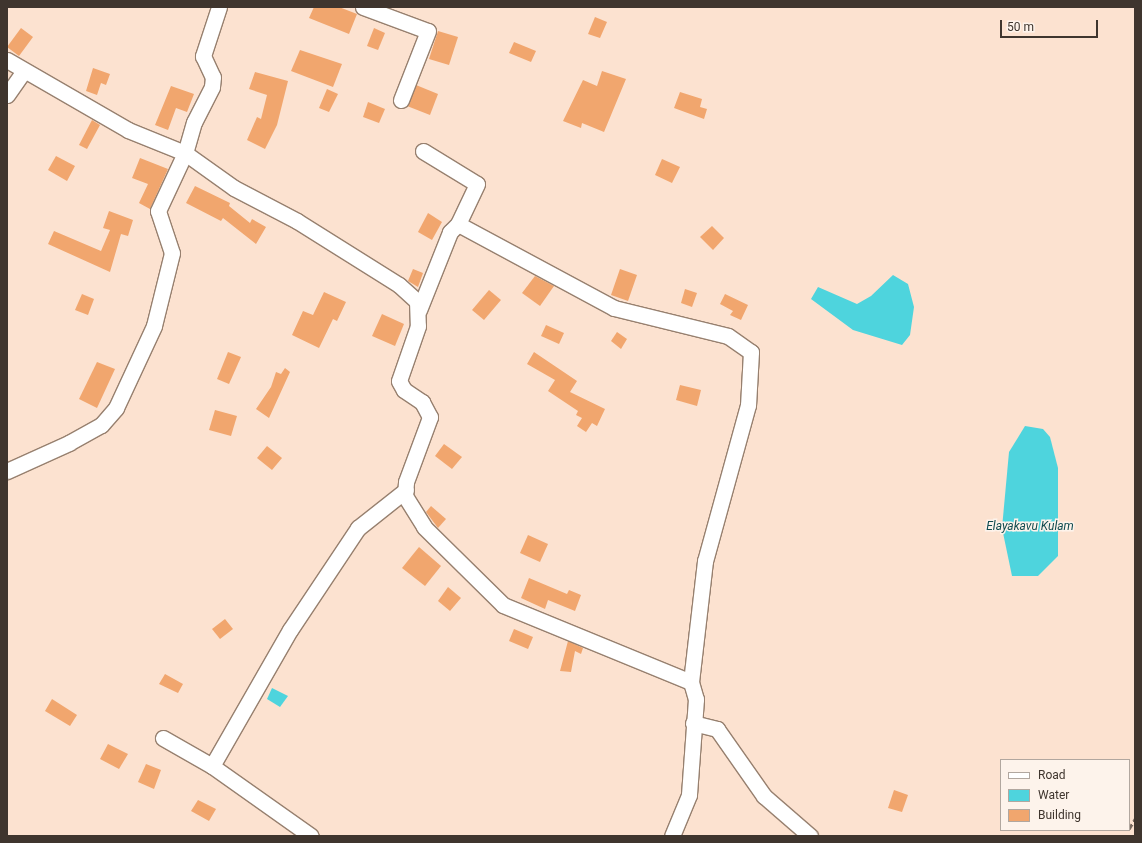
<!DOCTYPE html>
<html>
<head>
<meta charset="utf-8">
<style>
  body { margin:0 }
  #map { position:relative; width:1142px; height:843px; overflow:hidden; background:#fce2d0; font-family:Roboto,sans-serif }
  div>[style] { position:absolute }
  .water>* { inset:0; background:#4ed4dd }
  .building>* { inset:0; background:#f1a66e }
  .roads { filter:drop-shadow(1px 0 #97806f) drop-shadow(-1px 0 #97806f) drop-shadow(0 1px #97806f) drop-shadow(0 -1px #97806f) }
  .minor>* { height:15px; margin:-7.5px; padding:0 7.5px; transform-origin:7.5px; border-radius:7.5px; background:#fff }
  .rail>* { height:3px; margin-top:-1.5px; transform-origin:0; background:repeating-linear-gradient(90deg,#78695f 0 6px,transparent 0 9px) }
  span { translate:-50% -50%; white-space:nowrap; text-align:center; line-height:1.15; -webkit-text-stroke:3px #fdf3eb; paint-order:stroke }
  .water-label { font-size:12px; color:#104b4f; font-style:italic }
  .frame { position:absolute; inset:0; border:8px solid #3f352e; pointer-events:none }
  .legend { position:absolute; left:1000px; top:759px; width:130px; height:72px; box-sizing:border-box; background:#fdf3eb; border:1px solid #b1a79f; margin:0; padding:5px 7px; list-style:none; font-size:12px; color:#3f352e }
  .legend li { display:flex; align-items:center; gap:8px; height:20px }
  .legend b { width:20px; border:1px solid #b1a79f }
  .scale { position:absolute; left:1000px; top:20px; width:98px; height:18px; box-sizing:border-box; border:2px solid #3f352e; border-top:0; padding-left:5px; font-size:12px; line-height:14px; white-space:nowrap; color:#3f352e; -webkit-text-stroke:3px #fdf3eb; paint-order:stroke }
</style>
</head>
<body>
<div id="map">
  <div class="water">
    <i style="clip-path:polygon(893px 275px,908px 284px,914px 307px,910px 335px,902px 345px,853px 330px,811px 299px,818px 287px,857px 304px,871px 296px)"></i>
    <i style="clip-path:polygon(1025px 426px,1043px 429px,1050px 437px,1058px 468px,1058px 556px,1038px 576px,1012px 576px,1002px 528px,1009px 452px)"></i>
    <i style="clip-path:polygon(272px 688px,288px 696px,280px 707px,267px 699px)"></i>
  </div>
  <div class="building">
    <i style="clip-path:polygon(314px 7px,339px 7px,357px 14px,349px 34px,309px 18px)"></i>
    <i style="clip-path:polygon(595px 17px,607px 22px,600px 38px,588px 34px)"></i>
    <i style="clip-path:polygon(21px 28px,33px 37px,19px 56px,7px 47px)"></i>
    <i style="clip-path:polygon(374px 28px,385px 33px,378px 50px,367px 46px)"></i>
    <i style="clip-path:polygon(438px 31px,458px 37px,449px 65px,429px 59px)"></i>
    <i style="clip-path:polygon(514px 42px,536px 51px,531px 62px,509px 53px)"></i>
    <i style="clip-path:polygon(300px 50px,342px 64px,333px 87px,291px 71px)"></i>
    <i style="clip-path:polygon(93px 68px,110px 74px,106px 85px,101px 83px,97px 95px,86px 91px)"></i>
    <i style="clip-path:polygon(602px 71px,626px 79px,604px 132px,582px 123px,581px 128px,563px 121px,583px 80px,597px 86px)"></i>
    <i style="clip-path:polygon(255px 72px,288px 81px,277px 125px,265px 149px,247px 140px,257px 117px,261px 119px,267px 95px,249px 89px)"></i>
    <i style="clip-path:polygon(416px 85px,438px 94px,430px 115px,407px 106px)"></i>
    <i style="clip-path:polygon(171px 86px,194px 94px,187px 112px,176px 108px,168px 130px,155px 125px)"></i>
    <i style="clip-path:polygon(327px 89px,338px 94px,329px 112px,319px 108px)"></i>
    <i style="clip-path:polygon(680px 92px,702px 99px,700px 107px,707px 109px,704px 119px,674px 108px)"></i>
    <i style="clip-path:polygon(368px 102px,385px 109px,379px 123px,363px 117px)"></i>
    <i style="clip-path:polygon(92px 120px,100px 125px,87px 149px,79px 145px)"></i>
    <i style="clip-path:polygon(56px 156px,75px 166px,67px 181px,48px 170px)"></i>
    <i style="clip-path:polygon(140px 158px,168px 169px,150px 209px,139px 203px,148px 184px,132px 178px)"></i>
    <i style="clip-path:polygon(662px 159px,680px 167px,672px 183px,655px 175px)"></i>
    <i style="clip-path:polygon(195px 186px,230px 203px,229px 206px,250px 223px,252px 219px,266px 227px,256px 244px,223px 218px,221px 221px,186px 203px)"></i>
    <i style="clip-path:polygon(109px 211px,133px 220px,128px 236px,121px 234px,110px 272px,48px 244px,54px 231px,101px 251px,110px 230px,103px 228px)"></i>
    <i style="clip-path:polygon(428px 213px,442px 222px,432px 240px,418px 232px)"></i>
    <i style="clip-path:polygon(712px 226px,724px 238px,713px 250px,700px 237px)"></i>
    <i style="clip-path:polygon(413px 269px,423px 273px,418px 287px,408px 281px)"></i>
    <i style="clip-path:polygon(620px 269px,637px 275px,628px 301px,611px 295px)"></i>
    <i style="clip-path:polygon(535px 276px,554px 286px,540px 306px,522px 293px)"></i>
    <i style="clip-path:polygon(685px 289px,697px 293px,692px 307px,681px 303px)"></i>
    <i style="clip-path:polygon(489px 290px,501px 300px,484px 320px,472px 310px)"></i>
    <i style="clip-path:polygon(324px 292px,346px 302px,337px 321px,333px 319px,319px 348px,292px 335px,303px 311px,313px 315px)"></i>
    <i style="clip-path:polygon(82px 294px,94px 299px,88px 315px,75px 310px)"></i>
    <i style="clip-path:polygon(725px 294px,748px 305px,741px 320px,730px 315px,733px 311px,720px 304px)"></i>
    <i style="clip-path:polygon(382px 314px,404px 324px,395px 346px,372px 336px)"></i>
    <i style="clip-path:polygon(546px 325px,564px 333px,559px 344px,541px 336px)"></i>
    <i style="clip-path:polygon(617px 332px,627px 339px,621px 349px,611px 341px)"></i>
    <i style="clip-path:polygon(228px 352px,241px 357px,229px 384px,217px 379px)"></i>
    <i style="clip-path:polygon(534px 352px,577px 381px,570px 392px,605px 409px,597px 426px,592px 423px,586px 432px,577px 426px,582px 418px,576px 415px,578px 411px,548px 391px,555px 380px,527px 364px)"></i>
    <i style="clip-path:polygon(97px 362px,115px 369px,97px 408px,79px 399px)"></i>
    <i style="clip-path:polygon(285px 368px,290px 372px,269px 418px,256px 409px,271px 387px,276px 372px,281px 374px)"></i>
    <i style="clip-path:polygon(680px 385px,701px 390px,697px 406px,676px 400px)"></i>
    <i style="clip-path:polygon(215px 410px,237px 416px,231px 436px,209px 430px)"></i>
    <i style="clip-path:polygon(444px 444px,462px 457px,452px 469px,435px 456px)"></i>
    <i style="clip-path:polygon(267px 446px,282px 458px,272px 470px,257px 458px)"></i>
    <i style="clip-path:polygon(431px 506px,446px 519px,438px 528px,426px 512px)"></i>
    <i style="clip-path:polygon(528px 535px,548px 544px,540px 562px,520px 553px)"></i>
    <i style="clip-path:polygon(419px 547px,441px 566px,425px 586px,402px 568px)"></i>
    <i style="clip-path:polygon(529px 578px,567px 594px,569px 590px,581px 595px,575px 611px,548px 600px,545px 609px,521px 598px)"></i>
    <i style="clip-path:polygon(448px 587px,461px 598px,450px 611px,438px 601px)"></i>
    <i style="clip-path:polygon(225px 619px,233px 629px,220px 639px,212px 629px)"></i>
    <i style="clip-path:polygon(514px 629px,533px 637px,528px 649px,509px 641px)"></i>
    <i style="clip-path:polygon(568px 641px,583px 648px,581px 654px,575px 651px,571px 672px,560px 671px)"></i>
    <i style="clip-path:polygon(165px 674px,183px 684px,178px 693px,159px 684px)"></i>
    <i style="clip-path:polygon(52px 699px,77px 715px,70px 726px,45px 711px)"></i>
    <i style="clip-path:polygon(108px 744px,128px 754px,119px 769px,100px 759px)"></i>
    <i style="clip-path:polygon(146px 764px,161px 770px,154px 789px,138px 782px)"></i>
    <i style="clip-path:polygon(894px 790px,908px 795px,902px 812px,888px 808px)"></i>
    <i style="clip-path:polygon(198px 800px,216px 809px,209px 821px,191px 811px)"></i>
  </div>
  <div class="roads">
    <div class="minor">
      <i style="left:219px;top:7px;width:52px;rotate:108.1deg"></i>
      <i style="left:203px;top:56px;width:23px;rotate:65deg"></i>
      <i style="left:213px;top:77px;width:10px;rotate:96deg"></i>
      <i style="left:212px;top:87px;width:39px;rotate:117deg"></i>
      <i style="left:194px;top:122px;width:32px;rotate:106deg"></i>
      <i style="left:185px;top:153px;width:60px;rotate:35.5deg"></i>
      <i style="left:234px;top:188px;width:71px;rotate:27.6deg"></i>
      <i style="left:297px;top:221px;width:120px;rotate:32.1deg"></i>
      <i style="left:399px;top:285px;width:24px;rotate:42deg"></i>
      <i style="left:417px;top:301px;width:25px;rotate:88deg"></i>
      <i style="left:418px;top:326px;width:58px;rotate:109.1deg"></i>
      <i style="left:399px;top:381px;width:10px;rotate:61deg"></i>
      <i style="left:404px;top:390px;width:22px;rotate:34deg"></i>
      <i style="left:422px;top:402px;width:17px;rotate:62deg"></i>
      <i style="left:430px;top:417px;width:69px;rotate:110.3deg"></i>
      <i style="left:406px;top:482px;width:14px;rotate:94deg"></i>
      <i style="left:405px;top:496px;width:36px;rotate:58deg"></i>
      <i style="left:424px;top:527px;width:111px;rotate:44.6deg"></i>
      <i style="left:503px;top:605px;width:203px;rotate:22.3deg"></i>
      <i style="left:691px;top:682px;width:18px;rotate:74deg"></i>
      <i style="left:696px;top:699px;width:96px;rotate:94.2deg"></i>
      <i style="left:689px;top:795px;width:44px;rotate:112.5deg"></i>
      <i style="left:363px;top:7px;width:69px;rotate:20.3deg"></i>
      <i style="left:428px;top:31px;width:74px;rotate:111.4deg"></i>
      <i style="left:7px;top:60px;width:140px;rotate:30deg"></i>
      <i style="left:128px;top:130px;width:61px;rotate:22deg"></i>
      <i style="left:185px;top:153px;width:64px;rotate:115deg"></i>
      <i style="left:158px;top:211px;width:44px;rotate:71.6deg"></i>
      <i style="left:172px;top:253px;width:75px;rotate:103.9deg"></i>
      <i style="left:154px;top:326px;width:90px;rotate:114.9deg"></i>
      <i style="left:116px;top:408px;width:23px;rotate:131deg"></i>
      <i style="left:101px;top:425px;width:37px;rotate:151deg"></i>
      <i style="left:69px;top:443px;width:68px;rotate:155.7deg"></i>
      <i style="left:7px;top:95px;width:29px;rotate:-55deg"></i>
      <i style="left:423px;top:151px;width:63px;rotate:31.4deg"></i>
      <i style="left:477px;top:184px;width:44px;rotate:115.4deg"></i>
      <i style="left:419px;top:310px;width:84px;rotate:-68.3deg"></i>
      <i style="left:450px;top:232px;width:11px;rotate:-45deg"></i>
      <i style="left:458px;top:224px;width:177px;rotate:28.3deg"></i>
      <i style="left:614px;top:308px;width:117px;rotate:13.8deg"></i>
      <i style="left:728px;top:336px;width:28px;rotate:35deg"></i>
      <i style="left:751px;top:352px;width:53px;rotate:93.2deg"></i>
      <i style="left:748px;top:405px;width:162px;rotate:105.4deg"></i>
      <i style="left:705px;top:561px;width:122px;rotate:96.6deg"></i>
      <i style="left:693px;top:723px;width:25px;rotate:14deg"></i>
      <i style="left:717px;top:729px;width:82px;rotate:55deg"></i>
      <i style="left:764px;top:796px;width:61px;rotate:41deg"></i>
      <i style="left:163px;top:738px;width:56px;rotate:29.7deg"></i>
      <i style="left:212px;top:766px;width:157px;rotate:-60.2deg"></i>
      <i style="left:290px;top:630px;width:123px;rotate:-56.3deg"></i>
      <i style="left:358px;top:528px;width:61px;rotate:-38.4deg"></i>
      <i style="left:212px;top:766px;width:121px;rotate:35.3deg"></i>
    </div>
  </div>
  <div class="rail">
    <i style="left:1129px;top:829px;width:12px;rotate:-59deg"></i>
  </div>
  <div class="water-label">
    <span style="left:1030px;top:527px">Elayakavu Kulam</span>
  </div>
  <div class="frame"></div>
  <ul class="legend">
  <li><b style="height:5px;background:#fff"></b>Road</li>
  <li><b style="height:11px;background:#4ed4dd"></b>Water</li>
  <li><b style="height:11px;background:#f1a66e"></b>Building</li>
  </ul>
  <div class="scale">50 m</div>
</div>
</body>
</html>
